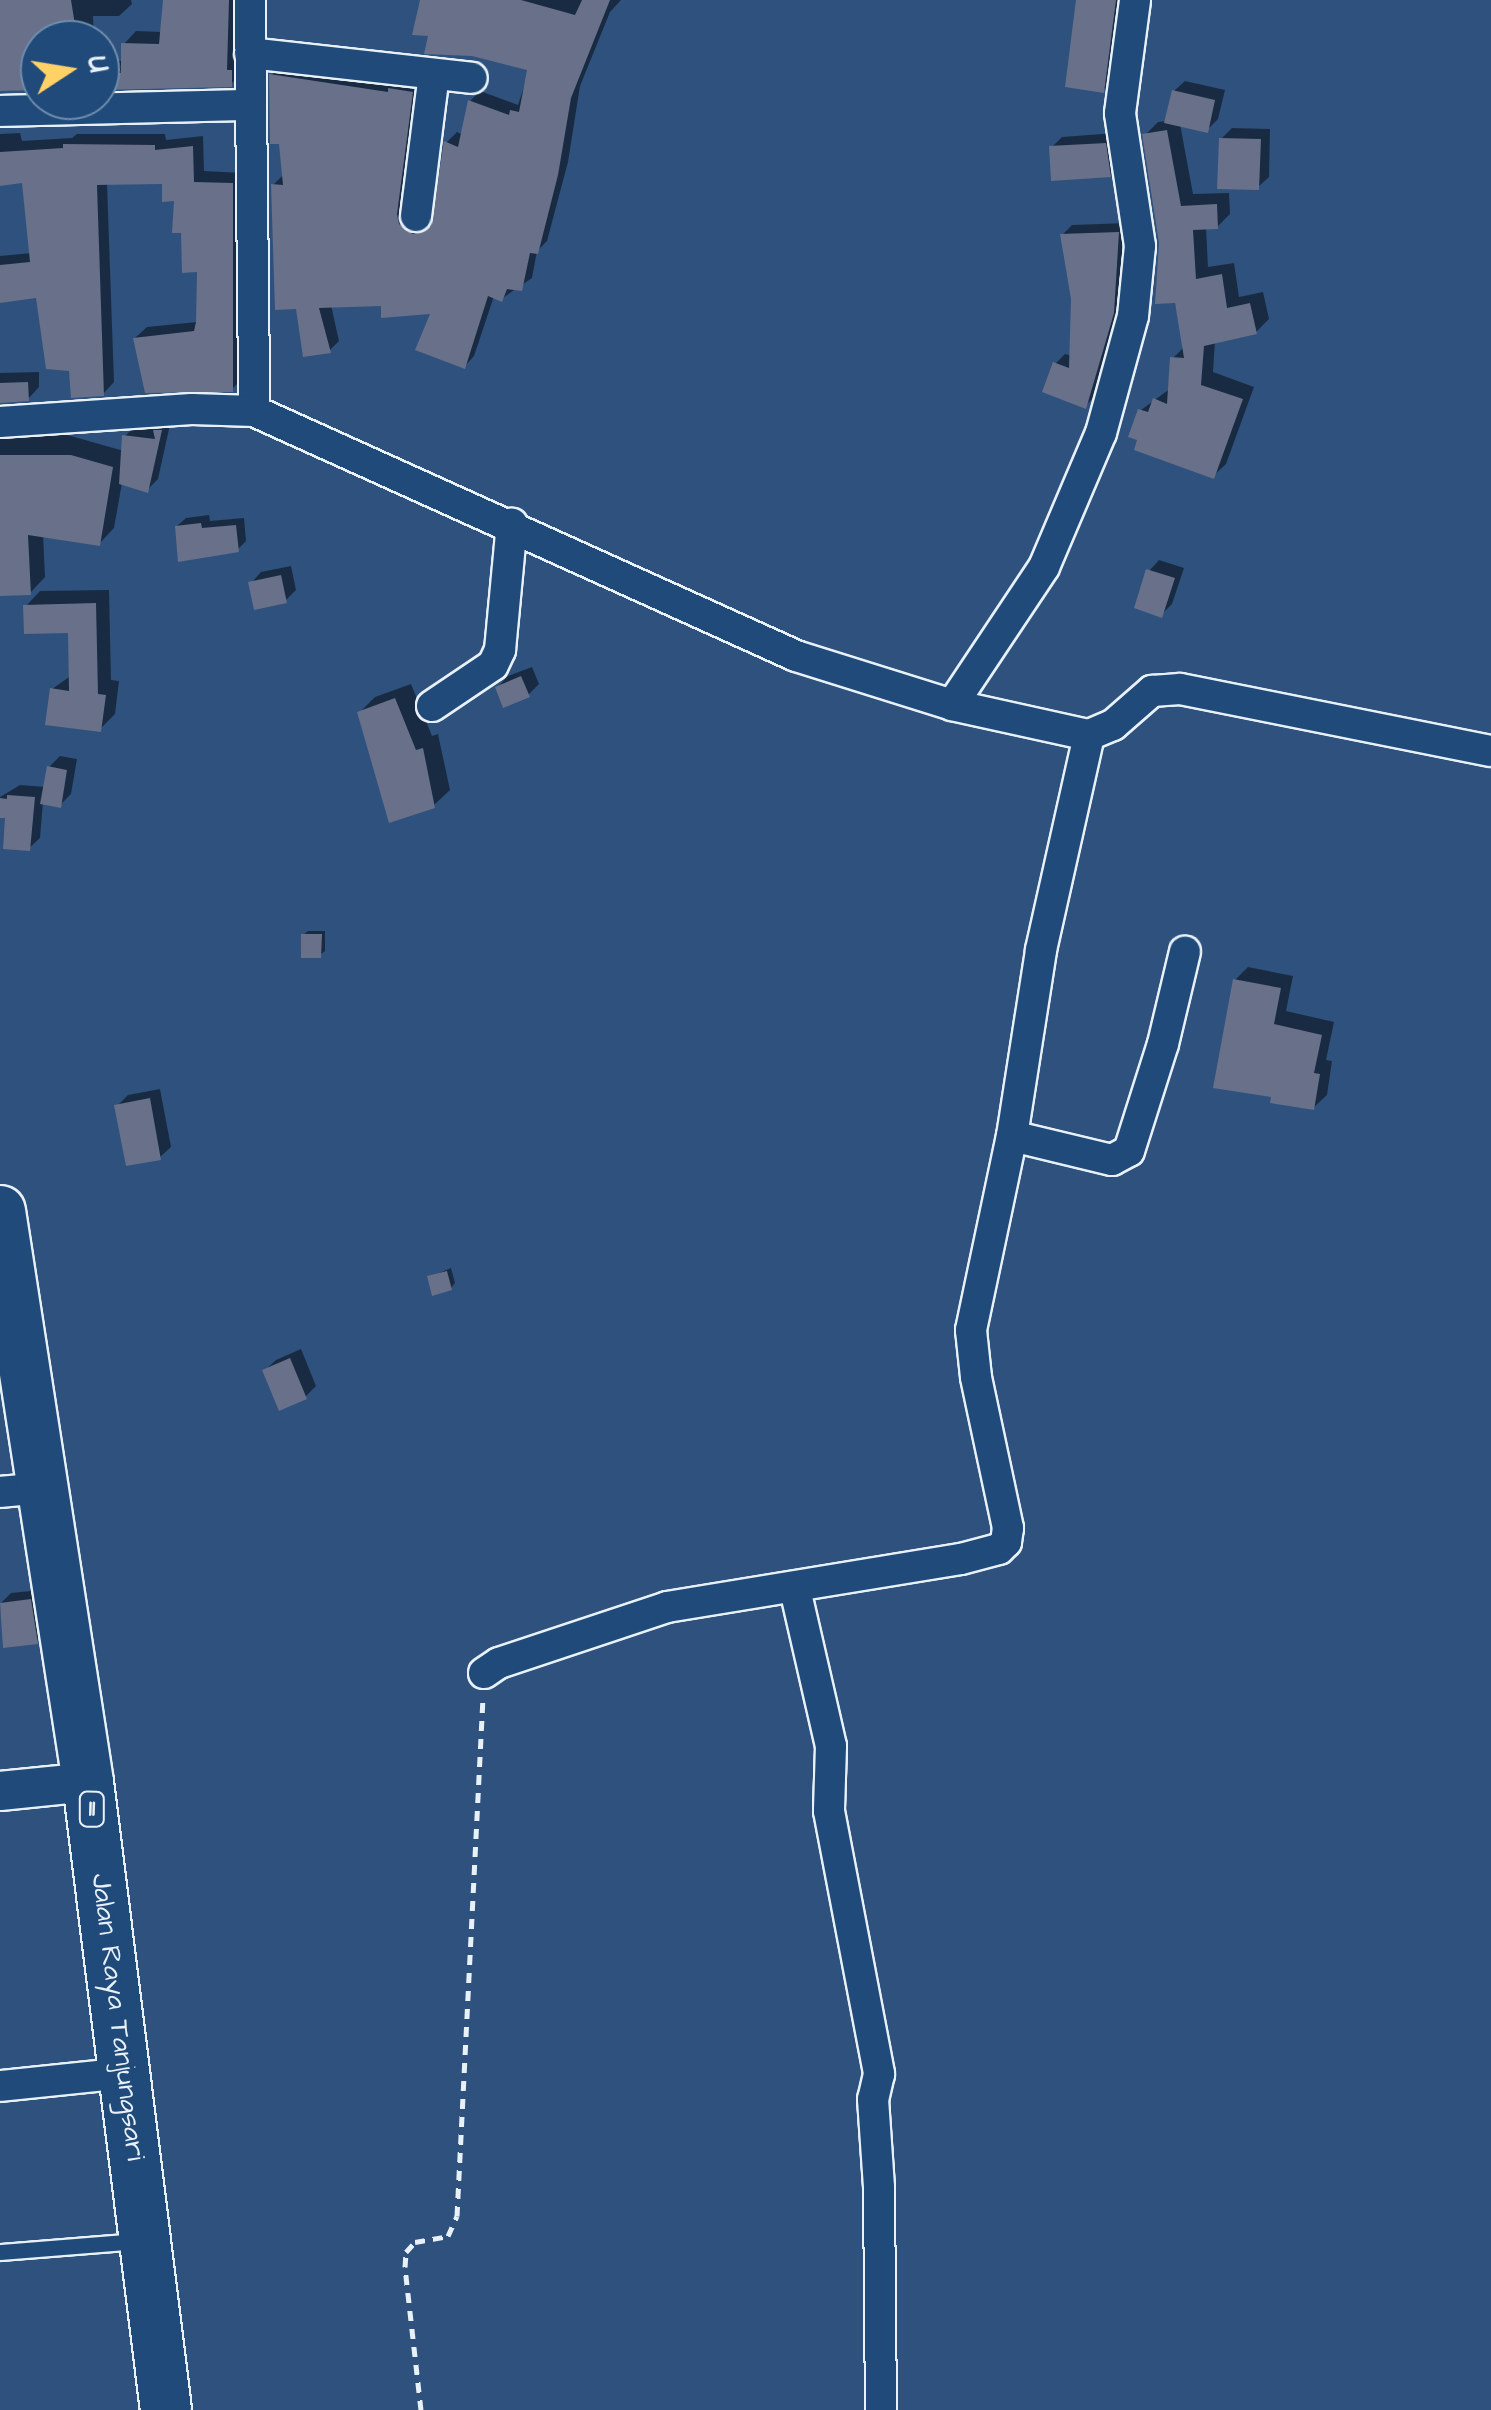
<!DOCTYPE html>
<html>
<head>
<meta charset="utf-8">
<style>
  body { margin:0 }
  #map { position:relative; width:1491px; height:2410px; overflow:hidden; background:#2e527d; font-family:"Architects Daughter",sans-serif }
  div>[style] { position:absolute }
  .shadow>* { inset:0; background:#0007 }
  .building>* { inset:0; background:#68708a }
  .path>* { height:5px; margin-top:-2.5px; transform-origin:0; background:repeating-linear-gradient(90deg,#e8f1f8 0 10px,transparent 0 18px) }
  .roads { filter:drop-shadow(2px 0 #e8f1f8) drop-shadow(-2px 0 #e8f1f8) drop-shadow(0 2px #e8f1f8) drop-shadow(0 -2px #e8f1f8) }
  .service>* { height:15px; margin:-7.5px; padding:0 7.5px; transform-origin:7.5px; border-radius:7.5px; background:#1f4a7a }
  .minor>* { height:30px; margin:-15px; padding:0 15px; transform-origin:15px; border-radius:15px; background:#1f4a7a }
  .tertiary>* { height:38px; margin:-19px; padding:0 19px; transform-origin:19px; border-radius:19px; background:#1f4a7a }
  .trunk>* { height:50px; margin:-25px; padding:0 25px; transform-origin:25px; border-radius:25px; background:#1f4a7a }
  span { translate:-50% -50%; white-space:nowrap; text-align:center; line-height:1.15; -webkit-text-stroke:8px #1f4a7a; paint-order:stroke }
  .shield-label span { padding:2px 8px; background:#1f4a7a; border:2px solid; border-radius:8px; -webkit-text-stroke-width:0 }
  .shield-label { font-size:25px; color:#e8f1f8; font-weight:700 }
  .street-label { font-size:28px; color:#e8f1f8 }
  .north { position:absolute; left:20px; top:20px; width:100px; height:100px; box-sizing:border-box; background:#1f4a7a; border:2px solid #6f8dac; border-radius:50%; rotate:78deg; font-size:28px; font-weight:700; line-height:40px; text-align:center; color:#e8f1f8 }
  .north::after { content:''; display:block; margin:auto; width:35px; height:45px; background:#ffd166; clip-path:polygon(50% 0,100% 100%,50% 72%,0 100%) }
</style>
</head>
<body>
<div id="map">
  <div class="shadow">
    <i style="clip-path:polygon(0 0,131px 0,132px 4px,119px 16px,93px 16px,94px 40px,40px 40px,40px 89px,0 90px)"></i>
    <i style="clip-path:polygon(165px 0,241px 0,244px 71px,231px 84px,100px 87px,100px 60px,124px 61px,124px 44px,136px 31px,163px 32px)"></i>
    <i style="clip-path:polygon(423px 0,621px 0,610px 12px,580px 86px,568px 162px,547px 241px,537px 251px,532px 278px,501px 299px,494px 296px,474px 356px,464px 367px,434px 311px,384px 303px,331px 305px,339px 341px,329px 351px,273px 185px,284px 174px,272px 75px,282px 65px,422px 82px,415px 222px,434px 224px,447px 142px,457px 132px,463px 135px,470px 101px,480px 91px,518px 105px,530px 68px,431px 34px)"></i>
    <i style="clip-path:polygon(1082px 0,1124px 0,1114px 80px,1103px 90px)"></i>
    <i style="clip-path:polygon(1185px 81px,1225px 90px,1218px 119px,1207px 130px,1180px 124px,1193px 194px,1229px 193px,1230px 214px,1217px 227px,1206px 227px,1208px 267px,1234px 263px,1239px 297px,1263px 292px,1269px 319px,1256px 332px,1215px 341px,1213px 372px,1254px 387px,1226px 464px,1213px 476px,1141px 410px,1171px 388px,1173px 358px,1185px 346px,1161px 243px,1145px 135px,1158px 122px,1167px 121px,1174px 91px)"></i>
    <i style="clip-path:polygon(1232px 128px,1270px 129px,1269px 177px,1258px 187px,1221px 139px)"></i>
    <i style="clip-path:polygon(20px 133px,22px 141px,72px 138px,77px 134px,165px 134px,166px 140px,203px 136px,204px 171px,243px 173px,243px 378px,232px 389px,135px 338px,147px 327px,197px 322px,199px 270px,177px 198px,164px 182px,107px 183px,114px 382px,103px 394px,72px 368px,38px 295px,0 301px,0 256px,32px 253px,25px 181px,0 183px,0 134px)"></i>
    <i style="clip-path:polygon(1116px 133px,1120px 164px,1110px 175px,1052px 147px,1062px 137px)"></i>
    <i style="clip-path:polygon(1128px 223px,1124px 301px,1095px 396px,1085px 406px,1055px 364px,1065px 354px,1072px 356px,1074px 299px,1062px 235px,1072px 225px)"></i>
    <i style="clip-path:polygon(39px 372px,39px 387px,28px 399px,0 401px,0 373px)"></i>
    <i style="clip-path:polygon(0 416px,124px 451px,124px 437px,135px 426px,159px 428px,171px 420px,158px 479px,147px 490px,122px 483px,114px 528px,99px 544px,43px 534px,45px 577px,30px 593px,0 594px)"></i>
    <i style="clip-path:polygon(209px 515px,210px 521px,244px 518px,246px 541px,237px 550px,177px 526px,186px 518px)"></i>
    <i style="clip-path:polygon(1159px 560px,1184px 568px,1172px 604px,1161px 615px,1149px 571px)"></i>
    <i style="clip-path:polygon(291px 566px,296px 590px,286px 600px,251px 583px,261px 572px)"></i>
    <i style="clip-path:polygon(109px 590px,111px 680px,119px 681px,115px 714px,100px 729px,52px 689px,72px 675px,70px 630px,26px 606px,40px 591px)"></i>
    <i style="clip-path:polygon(532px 667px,539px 684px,528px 695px,498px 687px,508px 676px)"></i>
    <i style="clip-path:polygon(411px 684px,432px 736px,438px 734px,450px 790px,434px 805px,359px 713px,375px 697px)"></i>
    <i style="clip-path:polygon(60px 756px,77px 759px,71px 794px,60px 805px,43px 802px,40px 838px,29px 848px,8px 816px,0 815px,0 797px,20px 785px,46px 787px,49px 767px)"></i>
    <i style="clip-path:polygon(308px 931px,325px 931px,325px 951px,320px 955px,303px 935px)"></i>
    <i style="clip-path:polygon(1248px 967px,1293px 976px,1286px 1011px,1334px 1022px,1326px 1060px,1332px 1061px,1327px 1095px,1313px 1108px,1235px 980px)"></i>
    <i style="clip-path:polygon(160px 1089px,171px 1147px,160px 1157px,117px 1106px,128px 1095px)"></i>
    <i style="clip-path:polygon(451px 1268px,455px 1283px,451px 1288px,430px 1277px)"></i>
    <i style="clip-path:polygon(301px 1349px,316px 1386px,305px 1397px,265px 1370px,276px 1360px)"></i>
    <i style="clip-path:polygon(41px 1590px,47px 1631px,36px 1641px,5px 1646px,0 1604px,11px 1593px)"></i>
  </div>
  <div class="building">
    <i style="clip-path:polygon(0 0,71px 0,76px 31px,40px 38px,40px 90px,0 91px)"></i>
    <i style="clip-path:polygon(163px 0,229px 0,227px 70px,232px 70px,232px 87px,100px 90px,100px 72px,121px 73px,121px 43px,159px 44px)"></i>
    <i style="clip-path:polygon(420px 0,521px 0,575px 15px,582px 0,610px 0,571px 98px,558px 175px,538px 254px,530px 253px,522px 291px,507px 289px,502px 302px,488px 296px,465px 369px,415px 350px,430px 314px,381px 318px,381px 306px,319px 308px,331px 353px,303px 357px,296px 309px,275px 310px,271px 184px,283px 185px,279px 144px,270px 144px,269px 74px,388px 92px,388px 88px,413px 92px,397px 214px,399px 224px,413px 234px,431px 226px,444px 141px,458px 147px,468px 100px,509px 115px,510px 110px,519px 112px,527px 70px,472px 56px,424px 54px,428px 36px,412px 35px)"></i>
    <i style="clip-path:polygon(1076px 0,1116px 0,1104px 93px,1065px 87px)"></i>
    <i style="clip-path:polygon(1172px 90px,1215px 100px,1208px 133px,1164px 123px)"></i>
    <i style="clip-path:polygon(1167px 130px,1181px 206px,1217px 204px,1218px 229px,1193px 230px,1196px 279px,1222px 274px,1227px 308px,1250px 303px,1257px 334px,1204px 346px,1201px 385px,1243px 399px,1214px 479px,1134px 450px,1137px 440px,1128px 437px,1138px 409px,1148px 412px,1153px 398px,1167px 404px,1170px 357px,1184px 358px,1175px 303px,1155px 304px,1159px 243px,1142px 134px)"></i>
    <i style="clip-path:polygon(1219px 138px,1261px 139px,1259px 190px,1217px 189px)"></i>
    <i style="clip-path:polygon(1106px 143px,1111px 177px,1051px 181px,1049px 146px)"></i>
    <i style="clip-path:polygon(63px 144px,155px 145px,155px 150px,193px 146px,194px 182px,233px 183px,233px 392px,145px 393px,133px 338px,194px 331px,196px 322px,197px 272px,182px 273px,181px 233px,172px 233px,174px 201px,162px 202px,162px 184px,97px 185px,104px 396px,71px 398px,69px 371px,46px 369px,36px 298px,0 303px,0 265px,30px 262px,22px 183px,0 186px,0 152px,63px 148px)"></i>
    <i style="clip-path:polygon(1119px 232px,1114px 313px,1086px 409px,1042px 392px,1053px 362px,1069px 368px,1071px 299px,1060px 234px)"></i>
    <i style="clip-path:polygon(28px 382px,29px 401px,0 403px,0 383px)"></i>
    <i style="clip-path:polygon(153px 430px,162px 430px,148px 493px,119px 484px,122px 435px,155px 439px)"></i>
    <i style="clip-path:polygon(0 455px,71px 455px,113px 467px,100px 546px,28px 535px,31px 595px,0 596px)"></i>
    <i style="clip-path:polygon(201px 523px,202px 528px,236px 525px,239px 552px,178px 562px,175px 526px)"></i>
    <i style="clip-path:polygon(1146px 569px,1175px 578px,1162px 618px,1134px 608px)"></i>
    <i style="clip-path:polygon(281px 575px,287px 603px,254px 610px,248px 582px)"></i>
    <i style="clip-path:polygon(96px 603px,98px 694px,106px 695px,101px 732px,45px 725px,50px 688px,69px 691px,68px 633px,24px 634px,23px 605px)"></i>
    <i style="clip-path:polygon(521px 676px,530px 697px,503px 708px,495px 687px)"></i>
    <i style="clip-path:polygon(395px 698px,416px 750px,423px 748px,435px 808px,389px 823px,357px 712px)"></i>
    <i style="clip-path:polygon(47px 766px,67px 770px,61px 808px,40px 804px)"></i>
    <i style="clip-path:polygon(7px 795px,35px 797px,30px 851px,3px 849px,5px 818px,0 818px,0 798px,7px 799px)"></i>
    <i style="clip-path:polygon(301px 934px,322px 934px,321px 958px,301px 958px)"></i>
    <i style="clip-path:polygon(1233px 979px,1281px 988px,1274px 1024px,1322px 1035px,1314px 1073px,1320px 1074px,1314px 1110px,1270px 1103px,1271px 1097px,1213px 1088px)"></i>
    <i style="clip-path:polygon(150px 1098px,161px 1160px,126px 1166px,114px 1105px)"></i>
    <i style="clip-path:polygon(447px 1271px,452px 1290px,432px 1296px,427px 1276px)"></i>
    <i style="clip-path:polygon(290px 1358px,307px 1399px,279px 1411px,262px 1370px)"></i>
    <i style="clip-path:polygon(31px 1599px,38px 1644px,3px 1648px,0 1603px)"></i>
  </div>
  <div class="path">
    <i style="left:421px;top:2410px;width:144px;rotate:-96.4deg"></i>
    <i style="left:405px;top:2267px;width:15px;rotate:-86deg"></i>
    <i style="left:406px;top:2252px;width:13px;rotate:-48deg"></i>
    <i style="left:415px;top:2242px;width:34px;rotate:-10deg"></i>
    <i style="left:448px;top:2236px;width:22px;rotate:-66deg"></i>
    <i style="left:457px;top:2216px;width:520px;rotate:-87.13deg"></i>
  </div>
  <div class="roads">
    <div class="service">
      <i style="left:0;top:2252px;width:137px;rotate:-4.6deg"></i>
    </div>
    <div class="minor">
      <i style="left:250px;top:0;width:411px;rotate:89.4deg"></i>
      <i style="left:250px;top:53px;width:223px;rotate:6.4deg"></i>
      <i style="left:0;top:111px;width:250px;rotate:-1.4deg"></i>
      <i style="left:416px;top:216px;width:143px;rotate:-82.8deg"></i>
      <i style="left:0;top:422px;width:192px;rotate:-3.9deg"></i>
      <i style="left:192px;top:409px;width:62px;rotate:1.8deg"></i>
      <i style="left:254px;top:411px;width:595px;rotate:24.32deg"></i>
      <i style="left:796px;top:656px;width:164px;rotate:17.4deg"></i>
      <i style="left:952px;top:705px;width:140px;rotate:12.4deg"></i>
      <i style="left:1089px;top:735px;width:26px;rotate:-23deg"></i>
      <i style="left:1113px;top:725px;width:52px;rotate:-41.1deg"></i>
      <i style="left:1152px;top:691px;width:28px;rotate:-4deg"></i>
      <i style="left:1180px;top:689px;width:317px;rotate:11.3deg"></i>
      <i style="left:952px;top:705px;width:166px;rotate:-56.3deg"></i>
      <i style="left:1044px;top:567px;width:146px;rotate:-67deg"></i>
      <i style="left:1101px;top:433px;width:121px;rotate:-74.7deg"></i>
      <i style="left:1133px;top:316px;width:70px;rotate:-84.3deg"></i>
      <i style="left:1140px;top:246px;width:134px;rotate:-98.6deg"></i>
      <i style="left:1120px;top:113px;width:114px;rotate:-82.4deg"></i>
      <i style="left:432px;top:706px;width:73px;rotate:-33.9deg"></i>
      <i style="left:493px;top:665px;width:17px;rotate:-65deg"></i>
      <i style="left:500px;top:650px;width:127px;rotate:-84.6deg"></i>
      <i style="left:1012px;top:1136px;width:103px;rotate:13.5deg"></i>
      <i style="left:1112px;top:1160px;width:19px;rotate:-28deg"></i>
      <i style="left:1129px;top:1151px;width:112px;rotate:-72.4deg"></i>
      <i style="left:1163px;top:1044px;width:95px;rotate:-76.6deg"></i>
      <i style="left:0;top:1492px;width:43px;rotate:-5.3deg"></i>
      <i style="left:795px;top:1589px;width:161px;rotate:77.1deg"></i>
      <i style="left:831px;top:1746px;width:65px;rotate:91.8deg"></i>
      <i style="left:829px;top:1811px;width:268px;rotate:79.2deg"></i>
      <i style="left:879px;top:2074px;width:26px;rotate:103deg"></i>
      <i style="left:873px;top:2099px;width:89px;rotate:86.1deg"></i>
      <i style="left:879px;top:2188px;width:222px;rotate:89.5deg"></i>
      <i style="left:484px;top:1673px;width:18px;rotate:-34deg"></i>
      <i style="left:499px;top:1663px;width:177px;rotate:-18.4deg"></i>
      <i style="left:667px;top:1607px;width:298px;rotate:-9.3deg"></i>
      <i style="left:961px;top:1559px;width:39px;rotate:-15deg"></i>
      <i style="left:999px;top:1549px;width:10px;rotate:-45deg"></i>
      <i style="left:1006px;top:1542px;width:14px;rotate:-82deg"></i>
      <i style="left:1008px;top:1528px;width:154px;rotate:-102deg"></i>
      <i style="left:976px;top:1377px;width:47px;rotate:-96.1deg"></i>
      <i style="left:971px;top:1330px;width:198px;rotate:-78.1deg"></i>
      <i style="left:1012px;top:1136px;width:188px;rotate:-81.1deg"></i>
      <i style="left:1041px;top:950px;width:220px;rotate:-77.4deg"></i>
      <i style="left:0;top:2086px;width:127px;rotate:-5.9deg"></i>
    </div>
    <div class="tertiary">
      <i style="left:0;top:1791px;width:88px;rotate:-5.8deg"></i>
    </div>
    <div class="trunk">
      <i style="left:0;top:1211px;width:578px;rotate:81.24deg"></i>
      <i style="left:88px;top:1782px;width:633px;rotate:82.92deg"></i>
    </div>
  </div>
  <div class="shield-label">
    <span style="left:92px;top:1809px">11</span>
  </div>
  <div class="street-label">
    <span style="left:118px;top:2017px;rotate:83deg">Jalan Raya Tanjungsari</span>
  </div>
  <div class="north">U</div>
</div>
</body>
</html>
